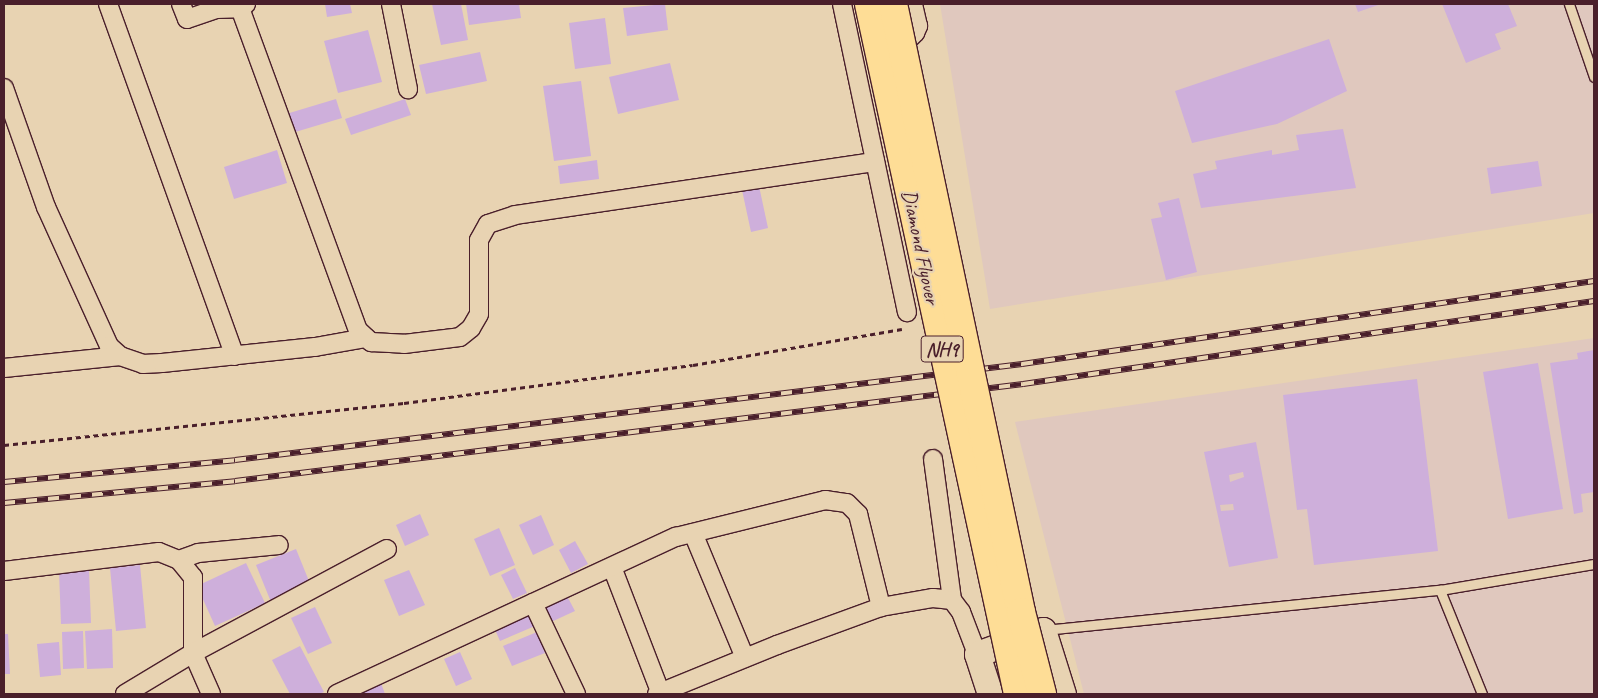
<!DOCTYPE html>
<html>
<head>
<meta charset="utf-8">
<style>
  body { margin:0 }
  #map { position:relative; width:1598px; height:698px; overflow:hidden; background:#e8d3b2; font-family:Caveat,sans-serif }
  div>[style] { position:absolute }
  .built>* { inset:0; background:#e0c8be }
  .building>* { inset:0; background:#ceafdb }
  .path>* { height:3px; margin-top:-1.5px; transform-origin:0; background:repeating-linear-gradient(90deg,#4a1f2b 0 5px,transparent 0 9px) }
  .roads { filter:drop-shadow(1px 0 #4a1f2b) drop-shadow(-1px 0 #4a1f2b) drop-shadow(0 1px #4a1f2b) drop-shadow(0 -1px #4a1f2b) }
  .lane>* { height:9px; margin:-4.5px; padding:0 4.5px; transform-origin:4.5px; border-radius:4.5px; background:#e8d3b2 }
  .street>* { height:18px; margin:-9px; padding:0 9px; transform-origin:9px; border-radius:9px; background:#e8d3b2 }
  .secondary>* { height:25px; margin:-12.5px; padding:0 12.5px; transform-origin:12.5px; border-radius:12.5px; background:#e8d3b2 }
  .rail>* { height:5.5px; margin-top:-2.75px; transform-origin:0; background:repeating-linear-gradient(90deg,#e8d3b2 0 11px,#4a1f2b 0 22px); box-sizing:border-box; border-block:1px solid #4a1f2b }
  .bridges { filter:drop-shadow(1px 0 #4a1f2b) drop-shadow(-1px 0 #4a1f2b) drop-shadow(0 1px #4a1f2b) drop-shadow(0 -1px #4a1f2b) }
  .highway-bridge>* { height:28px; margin:-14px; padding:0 14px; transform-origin:14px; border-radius:14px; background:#fedd96 }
  span { translate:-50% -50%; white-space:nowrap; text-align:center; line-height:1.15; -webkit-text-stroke:4.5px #e8d3b2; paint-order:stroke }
  .shield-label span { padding:1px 4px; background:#e8d3b2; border:1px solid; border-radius:4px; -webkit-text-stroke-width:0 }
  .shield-label { font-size:20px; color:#4a1f2b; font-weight:700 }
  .street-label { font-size:21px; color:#4a1f2b }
  .frame { position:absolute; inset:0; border:5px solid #4a1f2b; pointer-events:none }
</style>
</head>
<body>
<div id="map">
  <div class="built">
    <i style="clip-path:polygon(940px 4px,1594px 4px,1594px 213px,990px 309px)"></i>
    <i style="clip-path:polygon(1594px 338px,1594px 694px,1084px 694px,1015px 422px)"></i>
  </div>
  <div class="building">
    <i style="clip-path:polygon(325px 4px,350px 4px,352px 13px,327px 17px)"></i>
    <i style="clip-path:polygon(432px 4px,461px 4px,468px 40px,441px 45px)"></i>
    <i style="clip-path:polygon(466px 4px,519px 4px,521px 18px,469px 25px)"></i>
    <i style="clip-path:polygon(665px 4px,668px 30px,627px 36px,623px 8px)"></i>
    <i style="clip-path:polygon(1355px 4px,1381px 4px,1358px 12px)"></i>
    <i style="clip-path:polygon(1442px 4px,1508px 4px,1517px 26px,1495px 34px,1501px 49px,1466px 63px)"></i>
    <i style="clip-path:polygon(605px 18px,611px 64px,575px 69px,569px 23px)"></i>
    <i style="clip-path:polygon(368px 30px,382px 82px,338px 93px,324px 41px)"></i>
    <i style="clip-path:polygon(1329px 39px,1347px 91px,1277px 124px,1192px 143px,1175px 91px)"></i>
    <i style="clip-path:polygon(480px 52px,487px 81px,426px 94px,419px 65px)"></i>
    <i style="clip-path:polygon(670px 63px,679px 100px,618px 114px,609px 77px)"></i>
    <i style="clip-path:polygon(581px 81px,591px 156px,554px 161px,543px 86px)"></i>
    <i style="clip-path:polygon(336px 99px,342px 118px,292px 133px,286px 114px)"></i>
    <i style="clip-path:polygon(405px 99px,411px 115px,351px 135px,345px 119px)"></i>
    <i style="clip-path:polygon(1343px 129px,1356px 188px,1201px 208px,1193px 174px,1217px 169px,1215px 161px,1272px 150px,1272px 155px,1299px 150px,1296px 135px)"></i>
    <i style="clip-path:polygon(277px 150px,287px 183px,234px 199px,224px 167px)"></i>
    <i style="clip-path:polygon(597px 160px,599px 179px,560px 184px,558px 166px)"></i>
    <i style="clip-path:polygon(1538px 161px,1542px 186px,1491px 194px,1487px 168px)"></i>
    <i style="clip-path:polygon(759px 186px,768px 228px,751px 232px,742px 190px)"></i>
    <i style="clip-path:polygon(1179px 198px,1197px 272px,1166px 280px,1151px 219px,1162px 217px,1158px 203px)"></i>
    <i style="clip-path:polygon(1594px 350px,1594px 492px,1581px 494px,1583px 512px,1574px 514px,1550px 363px,1578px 359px,1577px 353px)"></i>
    <i style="clip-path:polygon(1538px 363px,1563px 509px,1508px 519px,1483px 372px)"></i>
    <i style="clip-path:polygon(1417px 379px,1438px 551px,1314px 565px,1307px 509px,1297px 510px,1283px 395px)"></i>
    <i style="clip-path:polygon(evenodd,1256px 442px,1278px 558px,1229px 567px,1204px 452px,1256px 442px,1243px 472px,1244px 477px,1230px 482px,1229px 475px,1243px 472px,1256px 442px,1233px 504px,1234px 510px,1221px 511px,1220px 505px,1233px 504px)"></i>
    <i style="clip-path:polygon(420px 514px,429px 535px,405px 546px,396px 525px)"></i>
    <i style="clip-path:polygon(541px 515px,554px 545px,533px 555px,519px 525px)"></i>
    <i style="clip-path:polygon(499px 528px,515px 565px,490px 576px,474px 539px)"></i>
    <i style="clip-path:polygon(575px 541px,588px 564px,571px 573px,559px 550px)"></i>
    <i style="clip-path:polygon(296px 549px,311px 586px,271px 602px,256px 565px)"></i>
    <i style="clip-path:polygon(246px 563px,265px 603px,215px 626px,197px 586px)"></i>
    <i style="clip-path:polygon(140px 565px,146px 628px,116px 631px,110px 568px)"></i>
    <i style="clip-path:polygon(515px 568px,527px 593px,513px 599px,501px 575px)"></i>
    <i style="clip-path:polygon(89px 570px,91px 623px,61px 624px,59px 571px)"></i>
    <i style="clip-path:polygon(409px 570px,425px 605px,399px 616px,384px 580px)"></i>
    <i style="clip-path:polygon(567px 596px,575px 611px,551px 622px,544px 608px)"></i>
    <i style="clip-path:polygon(315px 607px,332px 643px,308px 654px,291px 618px)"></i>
    <i style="clip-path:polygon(528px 610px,535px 626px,500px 641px,493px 625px)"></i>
    <i style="clip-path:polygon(112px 629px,113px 668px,87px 669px,85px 631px)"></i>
    <i style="clip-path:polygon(83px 631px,84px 668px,63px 669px,62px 632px)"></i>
    <i style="clip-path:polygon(537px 632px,545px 653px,512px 666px,503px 646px)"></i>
    <i style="clip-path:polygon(4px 634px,8px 634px,10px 674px,4px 674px)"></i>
    <i style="clip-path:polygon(59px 642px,61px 675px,40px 677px,37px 644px)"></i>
    <i style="clip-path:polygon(300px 646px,324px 692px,319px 694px,290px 694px,272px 660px)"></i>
    <i style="clip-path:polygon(460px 652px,472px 679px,456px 686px,444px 659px)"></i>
    <i style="clip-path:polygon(381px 683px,385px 694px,348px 694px)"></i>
  </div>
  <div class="path">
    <i style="left:4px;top:445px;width:402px;rotate:-6deg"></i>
    <i style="left:404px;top:403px;width:291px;rotate:-7.5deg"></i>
    <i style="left:693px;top:365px;width:212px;rotate:-9.8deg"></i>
  </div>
  <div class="roads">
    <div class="lane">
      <i style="left:1569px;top:4px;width:77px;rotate:71.1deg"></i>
      <i style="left:1440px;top:590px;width:112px;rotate:68deg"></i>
      <i style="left:1044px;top:630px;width:398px;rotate:-5.8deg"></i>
      <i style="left:1440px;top:590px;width:156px;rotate:-9.6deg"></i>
    </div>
    <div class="street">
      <i style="left:108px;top:4px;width:374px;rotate:70.2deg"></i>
      <i style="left:181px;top:4px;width:16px;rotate:68deg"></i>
      <i style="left:187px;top:19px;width:31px;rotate:-19deg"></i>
      <i style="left:216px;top:9px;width:24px;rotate:-2deg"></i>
      <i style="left:246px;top:4px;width:7px;rotate:146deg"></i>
      <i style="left:240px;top:8px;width:343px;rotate:69.9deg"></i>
      <i style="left:358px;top:330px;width:18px;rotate:43deg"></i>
      <i style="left:371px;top:342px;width:33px;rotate:3deg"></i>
      <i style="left:404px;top:344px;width:56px;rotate:-7.1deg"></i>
      <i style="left:460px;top:337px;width:14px;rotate:-39deg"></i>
      <i style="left:471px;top:328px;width:16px;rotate:-60deg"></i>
      <i style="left:479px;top:314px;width:74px;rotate:-90deg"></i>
      <i style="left:479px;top:240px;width:18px;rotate:-61deg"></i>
      <i style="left:488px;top:224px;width:28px;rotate:-18deg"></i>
      <i style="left:515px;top:215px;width:364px;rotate:-8.4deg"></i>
      <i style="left:391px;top:4px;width:87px;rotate:78.7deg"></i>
      <i style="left:842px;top:4px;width:315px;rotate:78.1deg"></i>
      <i style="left:893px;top:41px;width:18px;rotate:-13deg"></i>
      <i style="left:911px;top:37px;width:6px;rotate:-45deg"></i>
      <i style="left:915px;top:33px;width:8px;rotate:-67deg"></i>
      <i style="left:918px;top:26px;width:23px;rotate:-103deg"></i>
      <i style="left:4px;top:88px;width:126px;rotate:70.6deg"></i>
      <i style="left:46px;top:207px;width:153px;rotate:65.6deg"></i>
      <i style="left:109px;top:346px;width:15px;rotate:42deg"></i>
      <i style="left:120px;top:356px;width:24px;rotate:19deg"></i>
      <i style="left:143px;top:364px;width:19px;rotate:-3deg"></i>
      <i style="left:162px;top:363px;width:154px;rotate:-6deg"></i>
      <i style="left:315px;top:347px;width:52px;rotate:-10deg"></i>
      <i style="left:4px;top:368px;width:117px;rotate:-5.9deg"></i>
      <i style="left:933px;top:459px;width:142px;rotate:82.3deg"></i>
      <i style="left:693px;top:533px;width:135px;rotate:67.4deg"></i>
      <i style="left:179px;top:560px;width:20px;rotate:-20deg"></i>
      <i style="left:198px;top:553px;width:81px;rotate:-5.6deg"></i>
      <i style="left:612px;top:567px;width:136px;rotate:68.9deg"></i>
      <i style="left:4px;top:571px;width:156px;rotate:-7deg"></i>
      <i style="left:159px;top:552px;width:22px;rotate:22deg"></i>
      <i style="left:179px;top:560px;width:22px;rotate:51deg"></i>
      <i style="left:193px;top:577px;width:76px;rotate:90deg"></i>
      <i style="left:193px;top:653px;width:45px;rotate:66.3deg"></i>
      <i style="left:533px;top:603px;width:101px;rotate:64.7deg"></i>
      <i style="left:125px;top:694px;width:79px;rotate:-31.1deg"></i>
      <i style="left:193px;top:653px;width:220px;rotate:-28.2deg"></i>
      <i style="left:337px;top:694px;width:374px;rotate:-24.9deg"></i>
      <i style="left:676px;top:537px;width:154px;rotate:-13.9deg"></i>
      <i style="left:825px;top:500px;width:22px;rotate:8deg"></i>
      <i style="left:847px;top:503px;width:16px;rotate:45deg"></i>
      <i style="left:858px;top:514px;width:96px;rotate:76.1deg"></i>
      <i style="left:657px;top:694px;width:130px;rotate:-22.2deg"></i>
      <i style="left:777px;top:645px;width:111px;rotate:-20.1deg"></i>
      <i style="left:881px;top:607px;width:53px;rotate:-9.8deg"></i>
      <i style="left:933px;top:598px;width:19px;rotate:6deg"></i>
      <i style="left:952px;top:600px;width:15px;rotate:53deg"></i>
      <i style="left:961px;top:612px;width:45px;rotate:69.1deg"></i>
    </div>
    <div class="secondary">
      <i style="left:990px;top:694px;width:42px;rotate:-108deg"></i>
      <i style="left:977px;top:654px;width:70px;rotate:-20deg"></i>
      <i style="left:1043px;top:630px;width:67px;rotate:72.6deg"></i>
    </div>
  </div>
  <div class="rail">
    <i style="left:4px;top:482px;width:232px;rotate:-5.4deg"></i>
    <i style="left:235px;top:460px;width:793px;rotate:-6.95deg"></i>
    <i style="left:1022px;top:364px;width:578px;rotate:-8.26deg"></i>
    <i style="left:4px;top:503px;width:232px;rotate:-5.4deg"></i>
    <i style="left:235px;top:481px;width:794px;rotate:-7.02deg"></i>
    <i style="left:1023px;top:384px;width:577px;rotate:-8.27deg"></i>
  </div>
  <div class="bridges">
    <div class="highway-bridge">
      <i style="left:869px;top:4px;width:706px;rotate:77.81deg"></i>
      <i style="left:893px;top:4px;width:621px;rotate:78.11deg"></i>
      <i style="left:1021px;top:612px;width:85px;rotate:75.6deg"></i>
    </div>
  </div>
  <div class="shield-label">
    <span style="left:942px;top:349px">NH9</span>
  </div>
  <div class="street-label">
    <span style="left:921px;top:247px;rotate:78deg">Diamond Flyover</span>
  </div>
  <div class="frame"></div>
</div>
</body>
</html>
